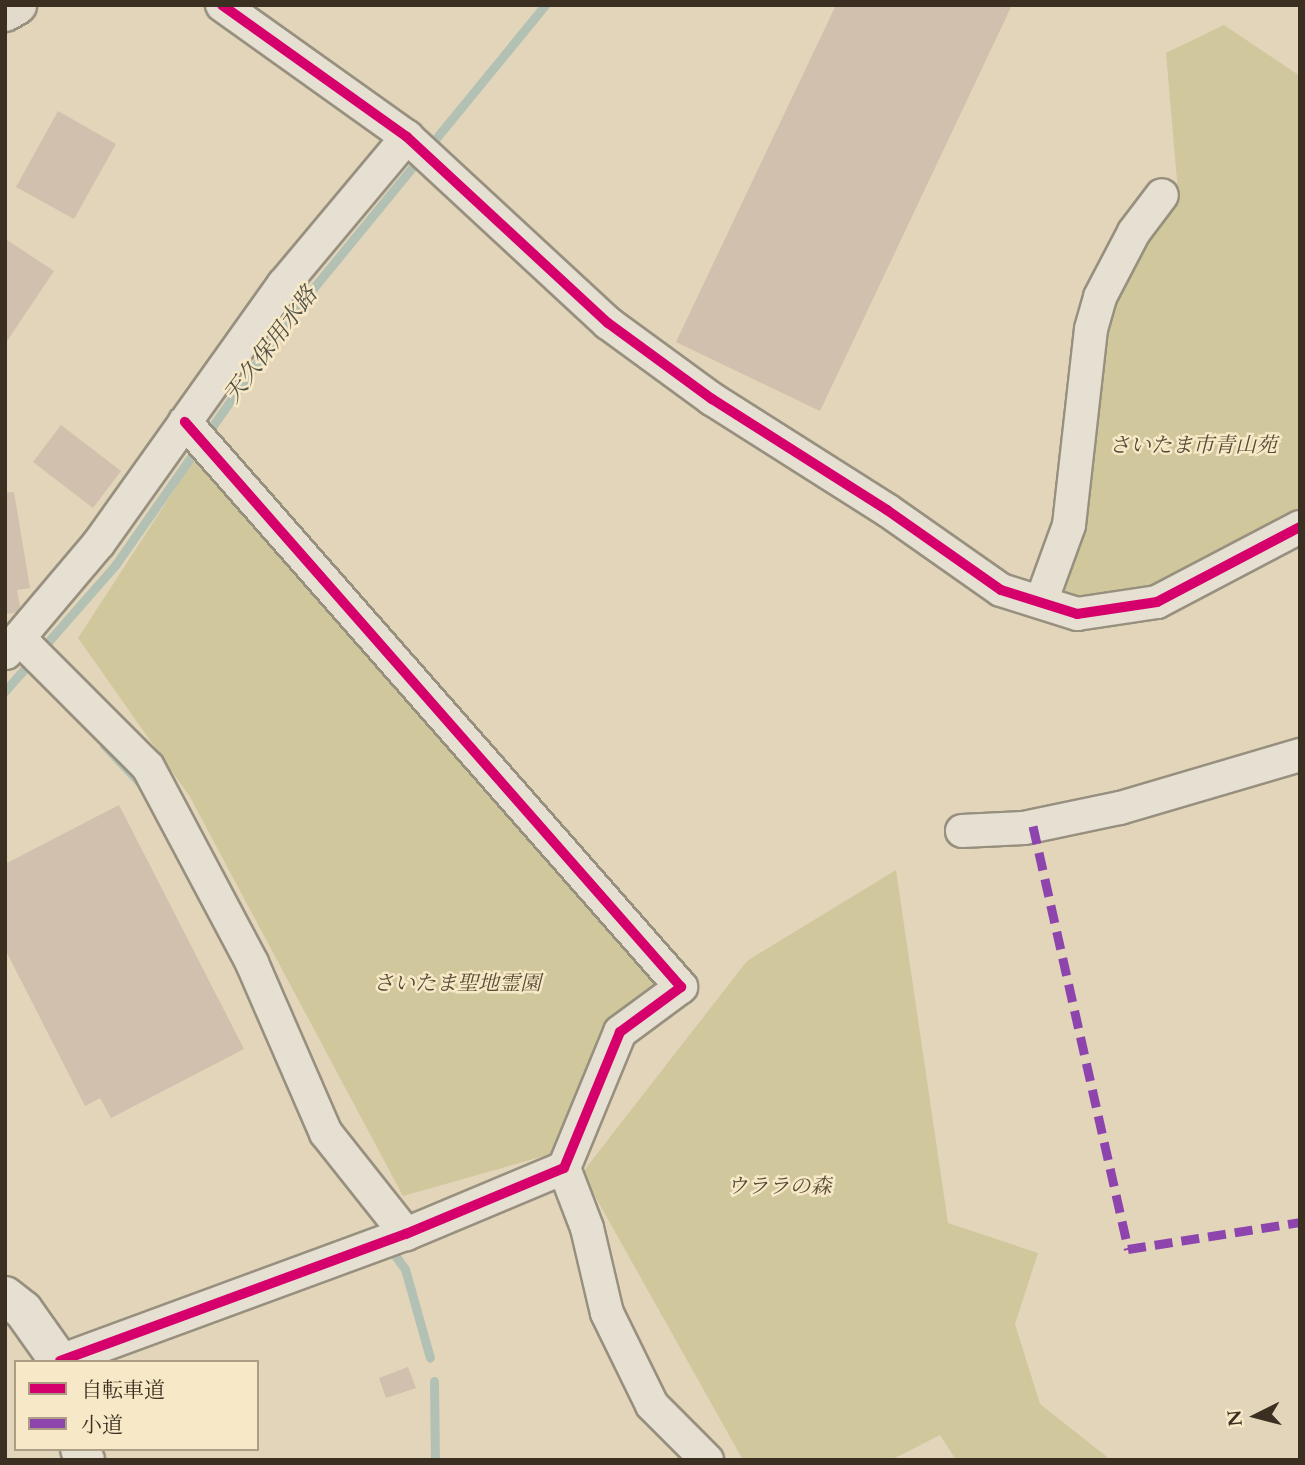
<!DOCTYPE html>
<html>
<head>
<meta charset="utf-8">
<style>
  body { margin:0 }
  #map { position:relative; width:1305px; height:1465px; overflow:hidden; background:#e2d5ba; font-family:Cardo,"Noto Serif JP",serif }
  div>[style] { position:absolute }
  .green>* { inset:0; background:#d0c89c }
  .stream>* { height:9px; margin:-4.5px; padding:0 4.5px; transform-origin:4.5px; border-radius:4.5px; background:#b3c1b5 }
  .building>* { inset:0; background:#d1c0ad }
  .roads { filter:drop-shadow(2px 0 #98907f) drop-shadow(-2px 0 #98907f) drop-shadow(0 2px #98907f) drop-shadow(0 -2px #98907f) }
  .street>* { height:32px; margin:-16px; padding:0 16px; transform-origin:16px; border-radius:16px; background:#e6e0d3 }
  .secondary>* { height:38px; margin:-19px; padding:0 19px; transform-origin:19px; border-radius:19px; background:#e6e0d3 }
  .highway>* { height:38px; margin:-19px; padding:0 19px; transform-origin:19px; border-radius:19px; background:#e2dbcb }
  .quiet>* { height:9px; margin-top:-4.5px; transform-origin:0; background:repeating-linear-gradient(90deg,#8e44ad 0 18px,transparent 0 27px) }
  .cycleway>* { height:10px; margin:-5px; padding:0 5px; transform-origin:5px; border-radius:5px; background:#d6006c }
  span { translate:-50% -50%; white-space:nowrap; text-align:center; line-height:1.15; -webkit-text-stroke:5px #f7e8c7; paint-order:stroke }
  .park-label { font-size:21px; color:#554c35; font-style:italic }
  .water-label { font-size:23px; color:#535246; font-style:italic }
  .frame { position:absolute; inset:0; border:7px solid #3a2f21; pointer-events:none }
  .legend { position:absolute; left:14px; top:1360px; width:245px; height:91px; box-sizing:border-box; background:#f7e8c7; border:2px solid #ab9e85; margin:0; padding:9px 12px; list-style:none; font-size:21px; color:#3a2f21 }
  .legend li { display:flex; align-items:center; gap:14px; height:35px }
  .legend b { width:35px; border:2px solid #ab9e85 }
  .north { position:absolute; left:1221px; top:1381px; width:70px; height:70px; -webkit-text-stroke:5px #f7e8c7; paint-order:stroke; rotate:264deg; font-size:19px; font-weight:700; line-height:28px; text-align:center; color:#3a2f21 }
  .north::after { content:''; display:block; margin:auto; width:24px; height:32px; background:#3a2f21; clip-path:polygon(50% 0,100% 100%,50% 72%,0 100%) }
</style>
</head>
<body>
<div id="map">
  <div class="green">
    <i style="clip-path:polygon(1224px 25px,1300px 76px,1300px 508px,1150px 594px,1106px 602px,1061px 597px,1054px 583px,1108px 301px,1178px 192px,1166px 53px)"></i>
    <i style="clip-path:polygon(195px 458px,656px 983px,602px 1028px,551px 1154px,403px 1196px,190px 797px,78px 638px)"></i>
    <i style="clip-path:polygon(896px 870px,948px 1223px,1038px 1253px,1015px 1324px,1040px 1404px,1111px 1460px,956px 1460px,940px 1435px,891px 1460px,743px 1460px,582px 1173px,747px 961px)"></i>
  </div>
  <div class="stream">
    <i style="left:5px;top:691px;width:169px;rotate:-48.8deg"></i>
    <i style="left:116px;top:564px;width:293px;rotate:-55deg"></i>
    <i style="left:284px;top:324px;width:412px;rotate:-50.7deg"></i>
    <i style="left:104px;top:745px;width:59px;rotate:46.4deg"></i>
    <i style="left:389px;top:1247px;width:27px;rotate:54deg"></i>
    <i style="left:405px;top:1269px;width:92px;rotate:74.3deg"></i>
    <i style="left:434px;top:1381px;width:79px;rotate:89.3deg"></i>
  </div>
  <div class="building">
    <i style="clip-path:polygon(836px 5px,1012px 5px,820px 411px,676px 342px)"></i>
    <i style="clip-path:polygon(58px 111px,116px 144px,74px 219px,16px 187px)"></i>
    <i style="clip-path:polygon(7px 240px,54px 271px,5px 344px,5px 243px)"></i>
    <i style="clip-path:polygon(61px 425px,121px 471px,93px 508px,33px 462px)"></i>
    <i style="clip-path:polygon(14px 492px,30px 588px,17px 590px,21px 612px,5px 614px,5px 493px)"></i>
    <i style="clip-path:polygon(119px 805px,244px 1049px,111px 1118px,100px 1098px,85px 1106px,5px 949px,5px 864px)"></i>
    <i style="clip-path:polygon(408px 1367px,416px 1388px,386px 1398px,379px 1378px)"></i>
  </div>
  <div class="roads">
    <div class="street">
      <i style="left:222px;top:5px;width:227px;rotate:35.5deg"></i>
      <i style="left:407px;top:137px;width:274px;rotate:42.8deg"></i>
      <i style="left:608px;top:323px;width:129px;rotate:36.2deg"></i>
      <i style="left:712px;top:399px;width:207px;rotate:32.4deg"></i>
      <i style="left:887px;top:510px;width:139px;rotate:35.1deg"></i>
      <i style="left:1001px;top:590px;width:80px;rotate:17.5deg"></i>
      <i style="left:1077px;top:614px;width:81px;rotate:-8.5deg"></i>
      <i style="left:1157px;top:602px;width:161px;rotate:-27.7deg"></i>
      <i style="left:1041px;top:602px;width:82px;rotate:-70deg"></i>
      <i style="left:1069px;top:525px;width:197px;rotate:-83.6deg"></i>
      <i style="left:1091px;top:329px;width:33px;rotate:-74deg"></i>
      <i style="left:1100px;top:297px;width:73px;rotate:-62.4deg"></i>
      <i style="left:1134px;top:232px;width:46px;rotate:-52.9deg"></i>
      <i style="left:19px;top:638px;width:182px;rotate:45deg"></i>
      <i style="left:148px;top:767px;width:222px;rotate:62deg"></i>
      <i style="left:252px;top:963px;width:185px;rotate:66.5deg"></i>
      <i style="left:326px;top:1133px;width:129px;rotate:51.6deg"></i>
      <i style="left:6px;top:653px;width:144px;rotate:-49.8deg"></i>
      <i style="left:99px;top:543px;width:318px;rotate:-54.5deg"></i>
      <i style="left:284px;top:284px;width:192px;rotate:-50.1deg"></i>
      <i style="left:962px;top:831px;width:62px;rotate:-2.8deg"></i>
      <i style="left:1024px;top:828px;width:98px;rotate:-11.8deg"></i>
      <i style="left:1120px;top:808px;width:188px;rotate:-16.4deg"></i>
      <i style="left:564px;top:1168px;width:64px;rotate:69deg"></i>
      <i style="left:587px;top:1228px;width:87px;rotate:76.8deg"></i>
      <i style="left:607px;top:1313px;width:102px;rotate:63.9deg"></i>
      <i style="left:652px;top:1405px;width:78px;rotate:45deg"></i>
      <i style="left:60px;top:1361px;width:369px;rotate:-20.2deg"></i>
      <i style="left:406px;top:1234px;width:171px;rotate:-22.7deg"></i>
      <i style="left:564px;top:1168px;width:147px;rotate:-67.6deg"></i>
      <i style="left:620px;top:1032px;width:76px;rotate:-36.4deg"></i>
      <i style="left:681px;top:987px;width:752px;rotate:-131.28deg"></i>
    </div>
    <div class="secondary">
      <i style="left:5px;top:1296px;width:23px;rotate:38deg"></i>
      <i style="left:23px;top:1310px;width:64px;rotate:54.6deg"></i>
      <i style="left:80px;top:1449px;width:12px;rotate:66deg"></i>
    </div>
    <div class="highway">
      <i style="left:5px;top:12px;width:14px;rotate:-30deg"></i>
    </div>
  </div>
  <div class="quiet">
    <i style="left:1033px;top:826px;width:434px;rotate:77.3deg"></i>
    <i style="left:1128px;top:1249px;width:174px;rotate:-8.9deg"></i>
  </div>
  <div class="cycleway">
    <i style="left:222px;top:5px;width:227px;rotate:35.5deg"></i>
    <i style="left:407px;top:137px;width:274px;rotate:42.8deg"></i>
    <i style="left:608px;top:323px;width:129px;rotate:36.2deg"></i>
    <i style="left:712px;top:399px;width:207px;rotate:32.4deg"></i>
    <i style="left:887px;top:510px;width:139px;rotate:35.1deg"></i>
    <i style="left:1001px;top:590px;width:80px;rotate:17.5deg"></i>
    <i style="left:1077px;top:614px;width:81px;rotate:-8.5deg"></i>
    <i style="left:1157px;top:602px;width:161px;rotate:-27.7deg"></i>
    <i style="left:60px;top:1361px;width:369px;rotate:-20.2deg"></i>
    <i style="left:406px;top:1234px;width:171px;rotate:-22.7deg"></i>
    <i style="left:564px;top:1168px;width:147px;rotate:-67.6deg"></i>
    <i style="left:620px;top:1032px;width:76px;rotate:-36.4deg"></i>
    <i style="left:681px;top:987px;width:752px;rotate:-131.28deg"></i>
  </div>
  <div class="park-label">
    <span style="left:1193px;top:446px">さいたま市青山苑</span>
    <span style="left:457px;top:984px">さいたま聖地霊園</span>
    <span style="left:779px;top:1187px">ウララの森</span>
  </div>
  <div class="water-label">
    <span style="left:271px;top:345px;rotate:-53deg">天久保用水路</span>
  </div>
  <div class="frame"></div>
  <ul class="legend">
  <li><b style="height:9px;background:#d6006c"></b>自転車道</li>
  <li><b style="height:9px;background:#8e44ad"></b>小道</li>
  </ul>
  <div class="north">N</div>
</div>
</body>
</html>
